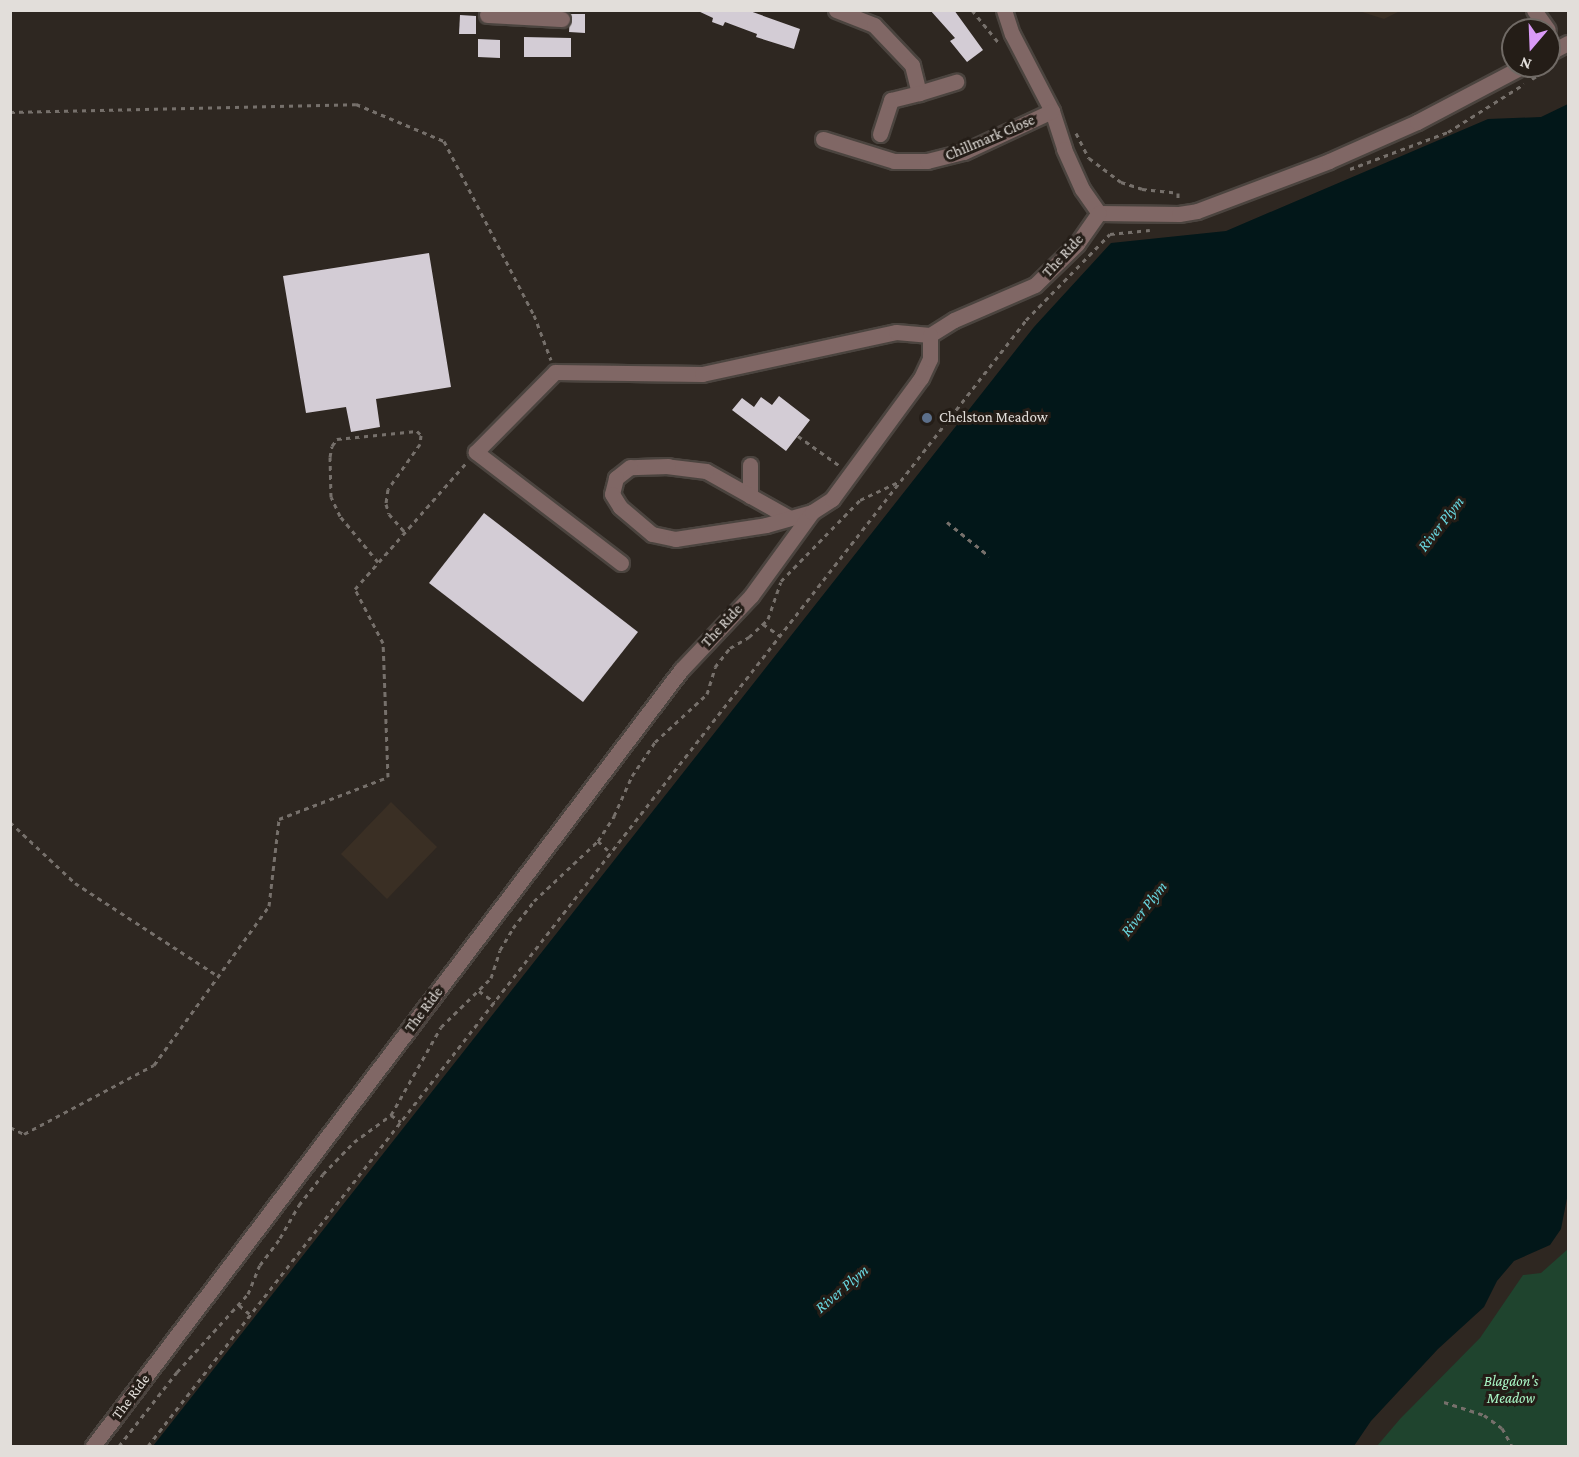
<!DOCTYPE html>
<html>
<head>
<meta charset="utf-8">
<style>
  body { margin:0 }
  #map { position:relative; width:1579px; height:1457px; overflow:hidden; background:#2e2721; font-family:"Crimson Pro",serif }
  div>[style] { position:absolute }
  .built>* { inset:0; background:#3a2f24 }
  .green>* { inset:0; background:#1f442e }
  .water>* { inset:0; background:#021719 }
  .building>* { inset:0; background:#d3ccd5 }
  .path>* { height:3px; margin-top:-1.5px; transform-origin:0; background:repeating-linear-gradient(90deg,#76706b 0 4.5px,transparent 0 9px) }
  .roads { filter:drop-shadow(2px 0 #4b443f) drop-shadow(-2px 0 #4b443f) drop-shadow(0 2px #4b443f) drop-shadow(0 -2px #4b443f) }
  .minor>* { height:15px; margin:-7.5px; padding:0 7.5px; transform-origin:7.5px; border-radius:7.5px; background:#806765 }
  .dots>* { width:16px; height:16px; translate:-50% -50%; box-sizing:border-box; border:3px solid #241d17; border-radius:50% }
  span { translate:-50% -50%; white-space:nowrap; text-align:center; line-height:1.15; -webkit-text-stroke:6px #241d17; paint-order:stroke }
  .street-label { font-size:15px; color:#e2deda }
  .poi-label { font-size:15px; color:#e2deda }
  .left { translate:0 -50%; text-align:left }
  .park-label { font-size:15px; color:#aaf8c7; font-style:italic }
  .water-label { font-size:16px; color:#69d8e1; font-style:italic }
  .frame { position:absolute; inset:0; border:12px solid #e2deda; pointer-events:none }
  .north { position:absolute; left:1501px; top:18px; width:60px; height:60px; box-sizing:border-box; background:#241d17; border:2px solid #706a65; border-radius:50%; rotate:199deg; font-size:16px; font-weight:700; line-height:24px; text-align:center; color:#e2deda }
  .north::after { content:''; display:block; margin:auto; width:21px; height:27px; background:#d99af7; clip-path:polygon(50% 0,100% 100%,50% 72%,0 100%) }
</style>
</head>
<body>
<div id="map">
  <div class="built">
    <i style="clip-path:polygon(1359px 11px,1400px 11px,1384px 19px)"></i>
    <i style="clip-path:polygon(391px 802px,437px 847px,387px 899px,341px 854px)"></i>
  </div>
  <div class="green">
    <i style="clip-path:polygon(1568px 1249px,1568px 1446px,1377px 1446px,1400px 1419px,1480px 1338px,1523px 1275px,1541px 1273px)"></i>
  </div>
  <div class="water">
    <i style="clip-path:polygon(1568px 104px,1568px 1193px,1561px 1229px,1550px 1245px,1514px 1261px,1497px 1281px,1484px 1307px,1438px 1349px,1371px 1421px,1354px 1446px,153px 1446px,1034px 327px,1111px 243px,1226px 231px,1488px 119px,1541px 117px)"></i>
  </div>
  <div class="building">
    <i style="clip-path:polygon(696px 10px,747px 10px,800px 29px,794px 49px,756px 37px,757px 34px,725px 22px,723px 26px,712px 22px,713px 18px)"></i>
    <i style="clip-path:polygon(930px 10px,954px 10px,983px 50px,967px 62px,950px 41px,955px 38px)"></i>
    <i style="clip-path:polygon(570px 14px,585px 14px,585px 33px,569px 32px)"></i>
    <i style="clip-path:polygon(460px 15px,476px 16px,476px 34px,459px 34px)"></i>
    <i style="clip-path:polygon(524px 37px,571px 38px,571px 57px,524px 57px)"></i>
    <i style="clip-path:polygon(478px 39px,500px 40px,500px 58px,478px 57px)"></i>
    <i style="clip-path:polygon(429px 253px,451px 387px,376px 399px,380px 427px,351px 432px,346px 407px,306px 413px,283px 276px)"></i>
    <i style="clip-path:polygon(779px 396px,810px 420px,786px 451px,732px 410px,742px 398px,754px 407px,761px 397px,772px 405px)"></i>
    <i style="clip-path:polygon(484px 513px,638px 632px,583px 702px,429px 583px)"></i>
  </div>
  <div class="path">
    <i style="left:972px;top:10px;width:41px;rotate:50.9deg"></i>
    <i style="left:1532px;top:79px;width:20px;rotate:-33deg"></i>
    <i style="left:10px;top:112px;width:346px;rotate:-1.3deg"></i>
    <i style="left:356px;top:104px;width:95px;rotate:22.8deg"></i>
    <i style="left:444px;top:141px;width:196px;rotate:62.7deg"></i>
    <i style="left:534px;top:315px;width:48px;rotate:69.3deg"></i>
    <i style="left:1076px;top:133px;width:28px;rotate:63deg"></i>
    <i style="left:1089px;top:158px;width:40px;rotate:37deg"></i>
    <i style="left:1121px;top:182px;width:22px;rotate:18deg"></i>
    <i style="left:1142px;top:189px;width:36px;rotate:6deg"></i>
    <i style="left:1178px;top:193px;width:7px;rotate:90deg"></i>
    <i style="left:1350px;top:169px;width:105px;rotate:-20.7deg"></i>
    <i style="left:1448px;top:132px;width:90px;rotate:-32.3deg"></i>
    <i style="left:798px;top:436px;width:52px;rotate:35.5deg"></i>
    <i style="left:947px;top:522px;width:54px;rotate:39deg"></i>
    <i style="left:378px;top:562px;width:60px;rotate:-129.6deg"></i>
    <i style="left:340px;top:516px;width:21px;rotate:-115deg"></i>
    <i style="left:331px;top:497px;width:40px;rotate:-91.4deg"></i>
    <i style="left:330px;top:457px;width:11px;rotate:-80deg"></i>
    <i style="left:332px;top:446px;width:9px;rotate:-54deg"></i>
    <i style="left:337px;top:439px;width:80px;rotate:-5.7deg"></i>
    <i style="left:417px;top:431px;width:6px;rotate:45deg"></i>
    <i style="left:421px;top:435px;width:9px;rotate:96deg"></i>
    <i style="left:420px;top:444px;width:55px;rotate:125.4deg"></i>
    <i style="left:388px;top:489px;width:15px;rotate:98deg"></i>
    <i style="left:386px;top:504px;width:10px;rotate:73deg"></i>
    <i style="left:389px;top:514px;width:23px;rotate:49deg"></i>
    <i style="left:781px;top:581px;width:113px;rotate:-45.7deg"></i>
    <i style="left:860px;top:500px;width:42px;rotate:-25.3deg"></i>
    <i style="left:763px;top:624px;width:21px;rotate:35deg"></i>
    <i style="left:10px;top:822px;width:89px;rotate:43.2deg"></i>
    <i style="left:75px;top:883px;width:171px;rotate:33deg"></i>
    <i style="left:598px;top:841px;width:18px;rotate:43deg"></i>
    <i style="left:479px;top:991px;width:19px;rotate:35deg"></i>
    <i style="left:391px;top:1115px;width:12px;rotate:35deg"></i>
    <i style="left:10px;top:1127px;width:16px;rotate:27deg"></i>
    <i style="left:24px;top:1134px;width:147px;rotate:-28deg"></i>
    <i style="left:154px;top:1065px;width:196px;rotate:-54.1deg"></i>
    <i style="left:269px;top:906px;width:88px;rotate:-83.4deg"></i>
    <i style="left:279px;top:819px;width:117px;rotate:-21.1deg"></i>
    <i style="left:388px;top:777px;width:134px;rotate:-92.1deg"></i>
    <i style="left:383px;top:643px;width:61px;rotate:-117.4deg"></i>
    <i style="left:355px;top:589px;width:169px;rotate:-48.6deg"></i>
    <i style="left:239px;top:1305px;width:16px;rotate:40deg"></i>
    <i style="left:1444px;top:1402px;width:42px;rotate:18deg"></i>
    <i style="left:1484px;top:1415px;width:22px;rotate:36deg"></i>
    <i style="left:1502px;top:1428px;width:21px;rotate:61deg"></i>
    <i style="left:119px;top:1446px;width:94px;rotate:-51.9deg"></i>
    <i style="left:177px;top:1372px;width:105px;rotate:-47.7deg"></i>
    <i style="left:248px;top:1294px;width:31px;rotate:-68deg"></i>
    <i style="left:260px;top:1265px;width:34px;rotate:-53deg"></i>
    <i style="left:280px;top:1238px;width:38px;rotate:-60deg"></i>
    <i style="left:299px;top:1205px;width:39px;rotate:-52deg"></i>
    <i style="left:323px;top:1174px;width:45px;rotate:-45.9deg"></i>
    <i style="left:354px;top:1142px;width:46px;rotate:-36.1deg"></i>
    <i style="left:391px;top:1115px;width:101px;rotate:-60.4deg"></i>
    <i style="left:441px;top:1027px;width:70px;rotate:-44.4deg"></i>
    <i style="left:491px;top:978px;width:29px;rotate:-72deg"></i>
    <i style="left:500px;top:950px;width:26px;rotate:-59deg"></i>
    <i style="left:513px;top:928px;width:34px;rotate:-52deg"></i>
    <i style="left:534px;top:901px;width:88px;rotate:-43.2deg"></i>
    <i style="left:598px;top:841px;width:30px;rotate:-57deg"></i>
    <i style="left:614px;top:816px;width:44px;rotate:-65.8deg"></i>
    <i style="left:632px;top:776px;width:41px;rotate:-55.9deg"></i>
    <i style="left:655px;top:742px;width:71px;rotate:-42.7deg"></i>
    <i style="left:707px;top:694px;width:28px;rotate:-73deg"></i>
    <i style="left:715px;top:667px;width:24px;rotate:-52deg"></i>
    <i style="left:730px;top:648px;width:22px;rotate:-30deg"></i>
    <i style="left:749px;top:637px;width:26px;rotate:-43deg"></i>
    <i style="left:768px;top:619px;width:39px;rotate:-71deg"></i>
    <i style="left:148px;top:1446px;width:1428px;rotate:-52.05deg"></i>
    <i style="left:1026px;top:320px;width:120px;rotate:-45.7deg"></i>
    <i style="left:1110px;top:234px;width:40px;rotate:-5.7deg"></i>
  </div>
  <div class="roads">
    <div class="minor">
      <i style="left:836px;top:10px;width:41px;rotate:21.5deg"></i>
      <i style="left:874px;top:25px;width:55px;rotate:46.5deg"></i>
      <i style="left:912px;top:65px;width:29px;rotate:76deg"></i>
      <i style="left:919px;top:93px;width:39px;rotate:-17deg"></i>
      <i style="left:1004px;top:10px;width:25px;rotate:72deg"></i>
      <i style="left:1012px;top:34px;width:87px;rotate:62.5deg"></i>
      <i style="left:1052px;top:111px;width:40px;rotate:72deg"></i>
      <i style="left:1064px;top:149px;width:44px;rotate:65.8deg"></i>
      <i style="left:1082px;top:189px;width:29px;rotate:55deg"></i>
      <i style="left:1534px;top:10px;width:24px;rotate:55deg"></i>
      <i style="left:487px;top:15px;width:75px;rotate:3.1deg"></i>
      <i style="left:1549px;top:53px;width:21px;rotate:-28deg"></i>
      <i style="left:880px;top:134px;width:36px;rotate:-72deg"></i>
      <i style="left:891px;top:100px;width:29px;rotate:-14deg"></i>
      <i style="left:823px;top:139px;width:74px;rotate:17.2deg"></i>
      <i style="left:894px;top:161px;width:33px"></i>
      <i style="left:927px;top:161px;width:38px;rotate:-14deg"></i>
      <i style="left:964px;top:152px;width:97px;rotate:-25deg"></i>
      <i style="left:1099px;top:213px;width:80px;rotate:0.7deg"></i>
      <i style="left:1179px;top:214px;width:18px;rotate:-9deg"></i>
      <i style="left:1197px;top:211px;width:141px;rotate:-20.7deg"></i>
      <i style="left:1329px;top:161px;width:96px;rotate:-23.9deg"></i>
      <i style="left:1417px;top:122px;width:120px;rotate:-27.8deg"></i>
      <i style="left:930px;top:335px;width:28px;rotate:-32deg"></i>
      <i style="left:954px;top:320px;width:88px;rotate:-23.4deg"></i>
      <i style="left:1035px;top:285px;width:59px;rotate:-44.3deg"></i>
      <i style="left:1077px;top:244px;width:38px;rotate:-55deg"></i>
      <i style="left:750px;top:465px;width:31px;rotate:90deg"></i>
      <i style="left:788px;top:517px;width:94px;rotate:-150.7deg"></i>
      <i style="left:706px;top:471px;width:38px;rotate:-173deg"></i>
      <i style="left:668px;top:466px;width:38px;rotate:178deg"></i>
      <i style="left:630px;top:467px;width:18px;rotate:142deg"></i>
      <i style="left:616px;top:478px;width:16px;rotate:104deg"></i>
      <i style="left:612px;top:494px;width:15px;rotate:58deg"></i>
      <i style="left:620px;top:507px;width:42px;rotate:40.2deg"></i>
      <i style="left:652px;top:534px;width:24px;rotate:12deg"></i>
      <i style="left:675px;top:539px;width:92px;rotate:-8.7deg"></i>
      <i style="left:766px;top:525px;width:48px;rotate:-15.8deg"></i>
      <i style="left:621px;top:563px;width:183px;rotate:-142.6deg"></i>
      <i style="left:476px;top:452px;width:112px;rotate:-45.4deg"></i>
      <i style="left:555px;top:372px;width:147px;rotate:0.8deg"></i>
      <i style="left:702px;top:374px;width:198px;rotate:-12.2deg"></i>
      <i style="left:896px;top:332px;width:34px;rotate:5deg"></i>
      <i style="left:93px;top:1446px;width:974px;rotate:-52.85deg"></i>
      <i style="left:681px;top:670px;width:102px;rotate:-46.6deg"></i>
      <i style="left:751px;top:596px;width:104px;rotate:-54deg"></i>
      <i style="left:812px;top:512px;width:24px;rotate:-33deg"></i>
      <i style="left:832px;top:499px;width:150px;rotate:-53.7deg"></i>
      <i style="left:921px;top:378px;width:21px;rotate:-65deg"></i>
      <i style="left:930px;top:359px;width:24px;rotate:-90deg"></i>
    </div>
  </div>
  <div class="dots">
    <i style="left:927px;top:418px;background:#5c6f8a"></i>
  </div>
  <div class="street-label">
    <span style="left:990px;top:138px;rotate:-23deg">Chillmark Close</span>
    <span style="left:1063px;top:256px;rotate:-47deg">The Ride</span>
    <span style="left:722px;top:626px;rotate:-47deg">The Ride</span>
    <span style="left:424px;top:1010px;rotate:-53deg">The Ride</span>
    <span style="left:131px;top:1397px;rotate:-53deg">The Ride</span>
  </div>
  <div class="poi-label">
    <span class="left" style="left:939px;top:418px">Chelston Meadow</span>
  </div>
  <div class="park-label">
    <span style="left:1511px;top:1390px">Blagdon's<br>Meadow</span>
  </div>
  <div class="water-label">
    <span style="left:1441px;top:524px;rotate:-52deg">River Plym</span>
    <span style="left:1144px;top:909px;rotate:-52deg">River Plym</span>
    <span style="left:842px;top:1289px;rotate:-41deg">River Plym</span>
  </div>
  <div class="frame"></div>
  <div class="north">N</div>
</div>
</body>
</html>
